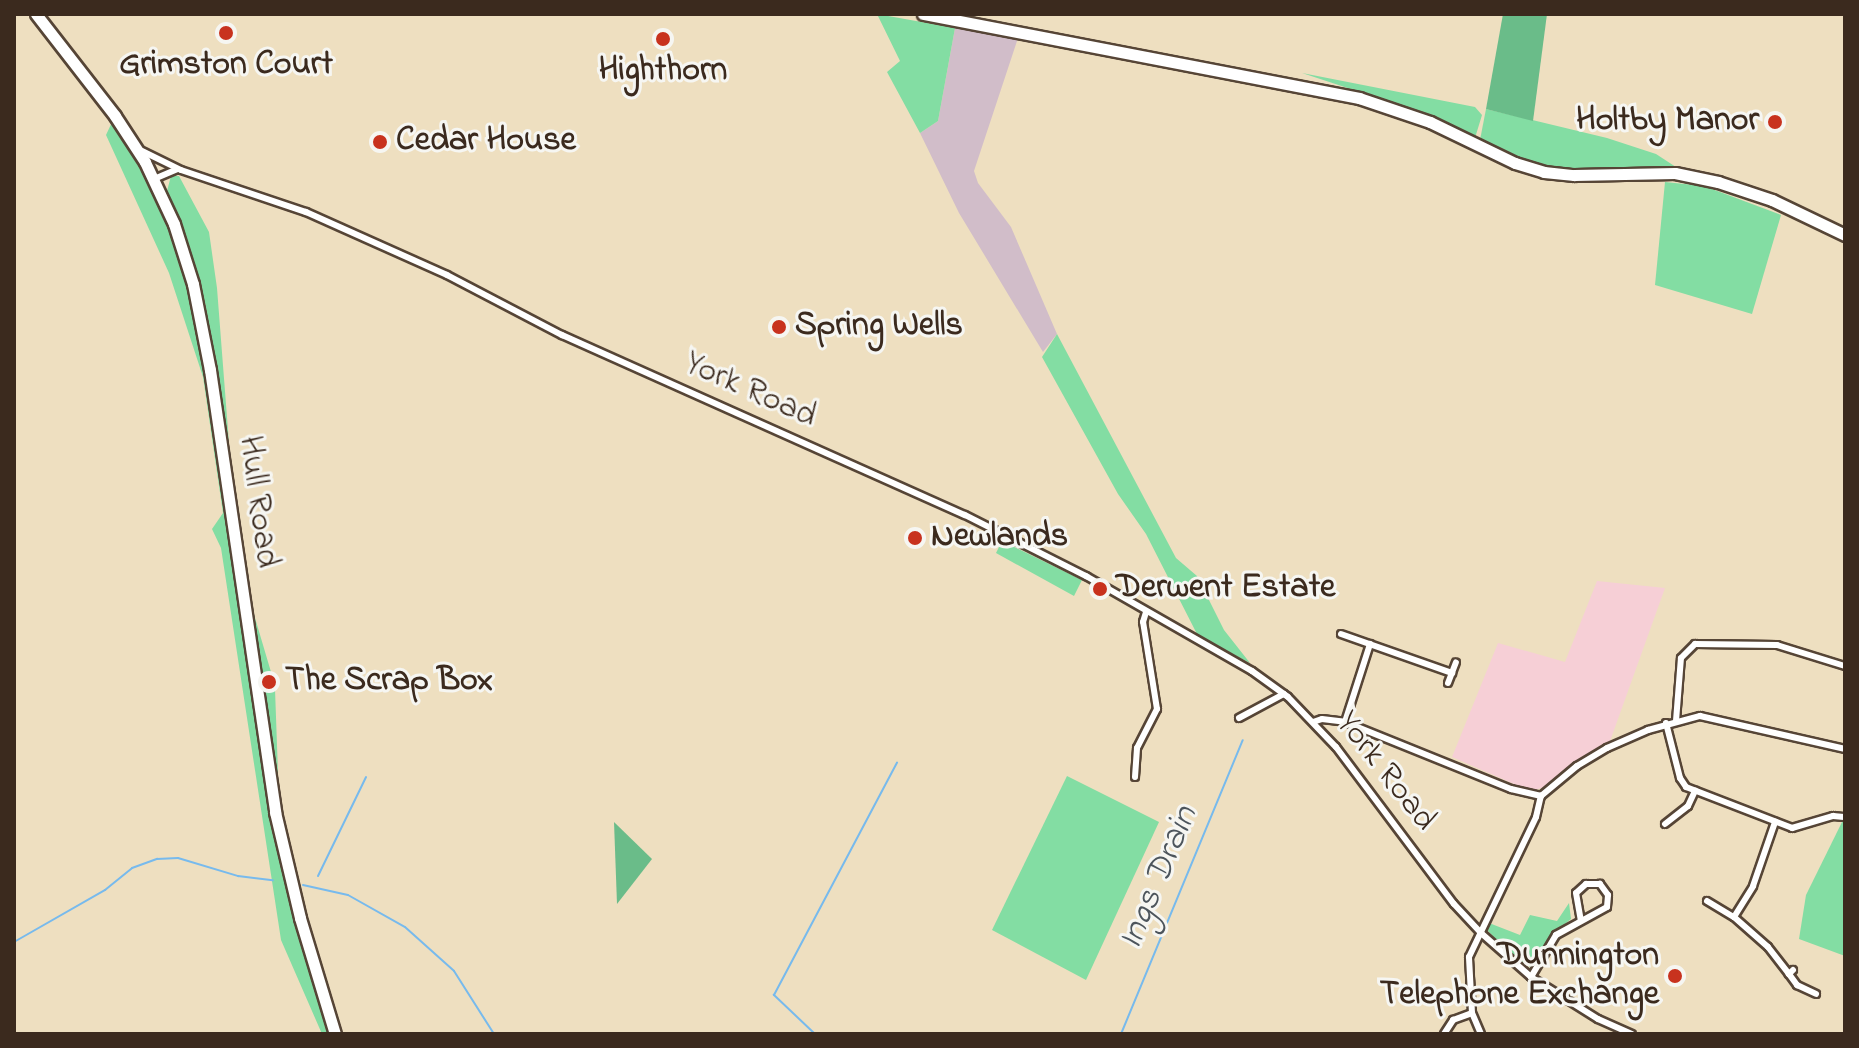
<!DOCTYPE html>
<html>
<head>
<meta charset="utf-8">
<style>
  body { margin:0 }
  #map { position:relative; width:1859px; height:1048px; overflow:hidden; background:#eedfc0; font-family:"Indie Flower",sans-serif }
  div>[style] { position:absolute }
  .built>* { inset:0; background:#f6cfd6 }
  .industrial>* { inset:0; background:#d1bdc9 }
  .green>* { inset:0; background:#83dda3 }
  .forest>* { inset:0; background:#6abc89 }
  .stream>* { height:2px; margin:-1px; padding:0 1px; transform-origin:1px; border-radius:1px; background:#77baed }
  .roads { filter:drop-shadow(2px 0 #564536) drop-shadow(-2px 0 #564536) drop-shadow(0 2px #564536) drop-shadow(0 -2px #564536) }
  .street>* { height:6px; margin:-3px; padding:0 3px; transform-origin:3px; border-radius:3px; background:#fff }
  .highway>* { height:11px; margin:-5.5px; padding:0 5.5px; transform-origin:5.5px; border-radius:5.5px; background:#fff }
  .dots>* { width:22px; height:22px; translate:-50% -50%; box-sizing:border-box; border:4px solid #f6f6f2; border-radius:50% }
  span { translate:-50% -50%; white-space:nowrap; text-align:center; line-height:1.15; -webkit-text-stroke:6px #f6f6f2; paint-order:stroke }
  .poi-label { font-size:34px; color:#3b2a1e; font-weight:700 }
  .right { translate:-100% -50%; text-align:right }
  .left { translate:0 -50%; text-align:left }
  .street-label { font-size:34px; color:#3b2a1e }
  .water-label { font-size:36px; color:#4d555c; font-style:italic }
  .frame { position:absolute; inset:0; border:16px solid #3b2a1e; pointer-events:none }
</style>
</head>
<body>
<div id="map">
  <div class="built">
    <i style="clip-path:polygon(1597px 581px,1665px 588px,1609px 744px,1577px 761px,1545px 787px,1530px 791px,1452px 757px,1498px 643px,1565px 662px)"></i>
  </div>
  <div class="industrial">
    <i style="clip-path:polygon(955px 28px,1018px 38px,974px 171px,978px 183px,1011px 227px,1057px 334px,1043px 352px,959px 213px,920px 133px,938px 121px)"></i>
  </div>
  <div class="green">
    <i style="clip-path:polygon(877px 14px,955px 28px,938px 121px,920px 133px,887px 72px,900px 61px)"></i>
    <i style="clip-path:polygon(1302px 73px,1475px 107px,1482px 115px,1475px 138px,1378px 98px)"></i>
    <i style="clip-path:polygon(1486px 109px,1607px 138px,1656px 154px,1679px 169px,1552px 168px,1514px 157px,1480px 140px)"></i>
    <i style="clip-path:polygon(113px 120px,160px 205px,179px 251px,195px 312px,290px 901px,330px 1034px,322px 1034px,281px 940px,221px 548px,212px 529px,223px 513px,203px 377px,169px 273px,106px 135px)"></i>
    <i style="clip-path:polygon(171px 176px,179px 176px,209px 232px,217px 288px,229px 443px,205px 303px,167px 191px)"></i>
    <i style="clip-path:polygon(1665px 182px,1704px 186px,1781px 215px,1752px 314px,1655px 285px)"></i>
    <i style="clip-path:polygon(1057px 334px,1176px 558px,1197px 576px,1224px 630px,1250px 663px,1198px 636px,1146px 534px,1118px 494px,1042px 357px)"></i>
    <i style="clip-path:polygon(1002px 541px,1082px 580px,1074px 596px,996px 553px)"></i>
    <i style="clip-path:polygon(253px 611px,271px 672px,264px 674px,267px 690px,275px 689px,278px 773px,274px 773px)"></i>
    <i style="clip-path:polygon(1067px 776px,1159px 822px,1086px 980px,992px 930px)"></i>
    <i style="clip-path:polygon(1843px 820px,1845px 821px,1845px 956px,1799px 939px,1806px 895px)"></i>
    <i style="clip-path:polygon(1569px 903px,1571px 919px,1549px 937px,1530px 967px,1508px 952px,1487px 930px,1489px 923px,1520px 935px,1530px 915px,1557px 921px)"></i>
  </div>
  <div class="forest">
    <i style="clip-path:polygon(1503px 14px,1547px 14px,1533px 121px,1486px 109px)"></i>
    <i style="clip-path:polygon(614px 822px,652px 859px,617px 904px)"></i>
  </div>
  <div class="stream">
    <i style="left:318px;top:876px;width:110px;rotate:-64.1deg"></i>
    <i style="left:303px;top:885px;width:46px;rotate:12.5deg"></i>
    <i style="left:348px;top:895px;width:65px;rotate:29.3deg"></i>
    <i style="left:405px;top:927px;width:66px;rotate:41.9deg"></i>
    <i style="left:454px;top:971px;width:75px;rotate:57.6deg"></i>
    <i style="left:14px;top:942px;width:105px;rotate:-29.7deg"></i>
    <i style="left:105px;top:890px;width:35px;rotate:-39deg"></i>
    <i style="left:132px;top:868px;width:27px;rotate:-20deg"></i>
    <i style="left:157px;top:859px;width:21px;rotate:-3deg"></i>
    <i style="left:178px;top:858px;width:63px;rotate:16.7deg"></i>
    <i style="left:238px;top:876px;width:35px;rotate:7deg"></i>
    <i style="left:815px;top:1034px;width:57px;rotate:-136.4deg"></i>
    <i style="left:774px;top:995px;width:263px;rotate:-62.1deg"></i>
    <i style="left:1121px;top:1034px;width:318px;rotate:-67.5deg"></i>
  </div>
  <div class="roads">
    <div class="street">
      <i style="left:142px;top:151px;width:43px;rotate:26deg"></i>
      <i style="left:181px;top:170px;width:132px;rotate:18.6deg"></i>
      <i style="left:306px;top:212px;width:154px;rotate:24.1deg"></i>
      <i style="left:447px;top:275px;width:130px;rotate:27.6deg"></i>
      <i style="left:562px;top:335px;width:441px;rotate:24.1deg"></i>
      <i style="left:965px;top:515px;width:136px;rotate:26.8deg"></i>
      <i style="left:1086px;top:576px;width:191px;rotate:29.8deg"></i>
      <i style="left:1252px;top:671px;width:44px;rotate:35.8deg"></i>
      <i style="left:1288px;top:697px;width:69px;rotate:46.2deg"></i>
      <i style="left:1336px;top:747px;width:196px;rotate:53.1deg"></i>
      <i style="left:1454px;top:904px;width:40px;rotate:47deg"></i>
      <i style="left:1481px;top:933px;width:67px;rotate:41.3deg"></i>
      <i style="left:1531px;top:977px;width:79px;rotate:32.1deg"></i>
      <i style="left:1598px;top:1019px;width:37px;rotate:24deg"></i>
      <i style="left:154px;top:179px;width:25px;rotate:-23deg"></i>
      <i style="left:1341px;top:634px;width:118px;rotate:19.4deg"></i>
      <i style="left:1448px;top:683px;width:22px;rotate:-69deg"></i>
      <i style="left:1239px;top:718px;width:51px;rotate:-28.1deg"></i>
      <i style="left:1676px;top:721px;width:63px;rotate:-85.5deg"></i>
      <i style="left:1681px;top:658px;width:20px;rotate:-45deg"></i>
      <i style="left:1695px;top:644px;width:82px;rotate:0.7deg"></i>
      <i style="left:1777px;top:645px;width:71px;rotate:17.2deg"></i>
      <i style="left:1313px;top:722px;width:9px;rotate:-18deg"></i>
      <i style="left:1322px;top:719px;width:23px;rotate:7deg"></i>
      <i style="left:1345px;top:722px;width:179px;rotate:22deg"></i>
      <i style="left:1511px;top:789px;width:31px;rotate:13deg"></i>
      <i style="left:1345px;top:722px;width:82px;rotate:-72.2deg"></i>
      <i style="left:1666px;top:723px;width:57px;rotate:75.7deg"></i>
      <i style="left:1680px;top:778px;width:11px;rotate:56deg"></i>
      <i style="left:1686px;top:787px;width:114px;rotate:21.1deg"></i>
      <i style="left:1792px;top:828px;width:43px;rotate:-16.3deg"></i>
      <i style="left:1833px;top:816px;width:11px;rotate:5deg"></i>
      <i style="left:1135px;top:777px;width:29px;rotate:-86deg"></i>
      <i style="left:1137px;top:748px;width:44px;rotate:-62.9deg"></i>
      <i style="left:1157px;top:709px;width:88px;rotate:-99.1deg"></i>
      <i style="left:1143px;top:622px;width:10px;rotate:-73deg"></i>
      <i style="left:1665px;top:824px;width:29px;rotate:-38deg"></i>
      <i style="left:1688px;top:806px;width:17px;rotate:-65deg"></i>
      <i style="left:1707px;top:901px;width:31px;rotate:31deg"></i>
      <i style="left:1734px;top:917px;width:45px;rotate:41.4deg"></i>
      <i style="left:1768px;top:947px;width:34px;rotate:52deg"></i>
      <i style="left:1734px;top:917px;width:36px;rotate:-58deg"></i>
      <i style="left:1753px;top:886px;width:68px;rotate:-71deg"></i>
      <i style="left:1793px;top:970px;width:6px;rotate:135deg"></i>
      <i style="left:1789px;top:974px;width:14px;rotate:54deg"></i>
      <i style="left:1797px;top:985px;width:21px;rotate:25deg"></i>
      <i style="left:1531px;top:977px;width:49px;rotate:-59.2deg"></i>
      <i style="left:1556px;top:935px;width:58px;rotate:-28.8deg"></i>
      <i style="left:1607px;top:907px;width:12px;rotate:-85deg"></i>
      <i style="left:1608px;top:895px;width:14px;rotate:-126deg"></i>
      <i style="left:1600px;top:884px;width:14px;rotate:180deg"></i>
      <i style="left:1586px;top:884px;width:13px;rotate:138deg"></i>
      <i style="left:1576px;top:893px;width:28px;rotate:80deg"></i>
      <i style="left:1444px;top:1034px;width:17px;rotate:-57deg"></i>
      <i style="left:1453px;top:1020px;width:20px;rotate:-20deg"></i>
      <i style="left:1481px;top:1034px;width:23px;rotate:-113deg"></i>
      <i style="left:1472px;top:1013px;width:56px;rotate:-93.1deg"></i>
      <i style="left:1469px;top:957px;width:155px;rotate:-64.4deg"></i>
      <i style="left:1536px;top:817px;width:22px;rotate:-77deg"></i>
      <i style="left:1541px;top:796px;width:47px;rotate:-39.8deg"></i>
      <i style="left:1577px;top:766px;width:35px;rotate:-31deg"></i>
      <i style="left:1607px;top:748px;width:45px;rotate:-23.7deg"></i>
      <i style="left:1648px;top:730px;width:54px;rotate:-15.1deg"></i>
      <i style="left:1700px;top:716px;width:149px;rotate:12.8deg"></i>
    </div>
    <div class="highway">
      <i style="left:36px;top:14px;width:129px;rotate:52.2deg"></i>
      <i style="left:115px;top:116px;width:55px;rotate:56.9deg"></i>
      <i style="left:145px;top:162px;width:68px;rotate:64.9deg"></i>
      <i style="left:174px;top:224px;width:63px;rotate:72.4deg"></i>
      <i style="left:193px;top:284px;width:88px;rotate:78.8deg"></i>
      <i style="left:210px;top:370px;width:447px;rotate:81.6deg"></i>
      <i style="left:275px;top:812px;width:109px;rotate:76.7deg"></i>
      <i style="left:300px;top:918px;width:121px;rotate:73.2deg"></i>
      <i style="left:923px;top:14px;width:444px;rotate:10.9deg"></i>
      <i style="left:1359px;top:98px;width:75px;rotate:18.7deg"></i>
      <i style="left:1430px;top:122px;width:94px;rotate:25.8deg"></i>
      <i style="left:1515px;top:163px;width:30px;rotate:17deg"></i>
      <i style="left:1544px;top:172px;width:30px;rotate:6deg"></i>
      <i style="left:1574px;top:175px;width:101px;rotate:-1.1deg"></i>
      <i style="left:1675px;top:173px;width:44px;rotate:11.8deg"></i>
      <i style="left:1718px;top:182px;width:57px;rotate:18.4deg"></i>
      <i style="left:1772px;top:200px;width:81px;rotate:25.6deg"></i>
    </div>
  </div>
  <div class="dots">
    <i style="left:226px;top:33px;background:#c8321e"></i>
    <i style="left:663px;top:39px;background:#c8321e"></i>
    <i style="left:1775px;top:122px;background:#c8321e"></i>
    <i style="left:380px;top:142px;background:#c8321e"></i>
    <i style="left:779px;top:327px;background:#c8321e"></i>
    <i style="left:915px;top:538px;background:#c8321e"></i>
    <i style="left:1100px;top:589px;background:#c8321e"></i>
    <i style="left:269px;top:682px;background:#c8321e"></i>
    <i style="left:1675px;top:976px;background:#c8321e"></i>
  </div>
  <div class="poi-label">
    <span style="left:226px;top:66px">Grimston Court</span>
    <span style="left:663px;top:72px">Highthorn</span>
    <span class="right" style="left:1759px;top:122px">Holtby Manor</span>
    <span class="left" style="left:396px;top:142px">Cedar House</span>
    <span class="left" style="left:795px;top:327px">Spring Wells</span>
    <span class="left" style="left:931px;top:538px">Newlands</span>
    <span class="left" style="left:1116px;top:589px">Derwent Estate</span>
    <span class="left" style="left:285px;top:682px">The Scrap Box</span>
    <span class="right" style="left:1659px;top:976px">Dunnington<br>Telephone Exchange</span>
  </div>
  <div class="street-label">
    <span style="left:750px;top:391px;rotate:24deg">York Road</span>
    <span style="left:257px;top:502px;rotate:82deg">Hull Road</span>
    <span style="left:1385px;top:772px;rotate:52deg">York Road</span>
  </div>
  <div class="water-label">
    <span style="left:1159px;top:878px;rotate:-67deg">Ings Drain</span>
  </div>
  <div class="frame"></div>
</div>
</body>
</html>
